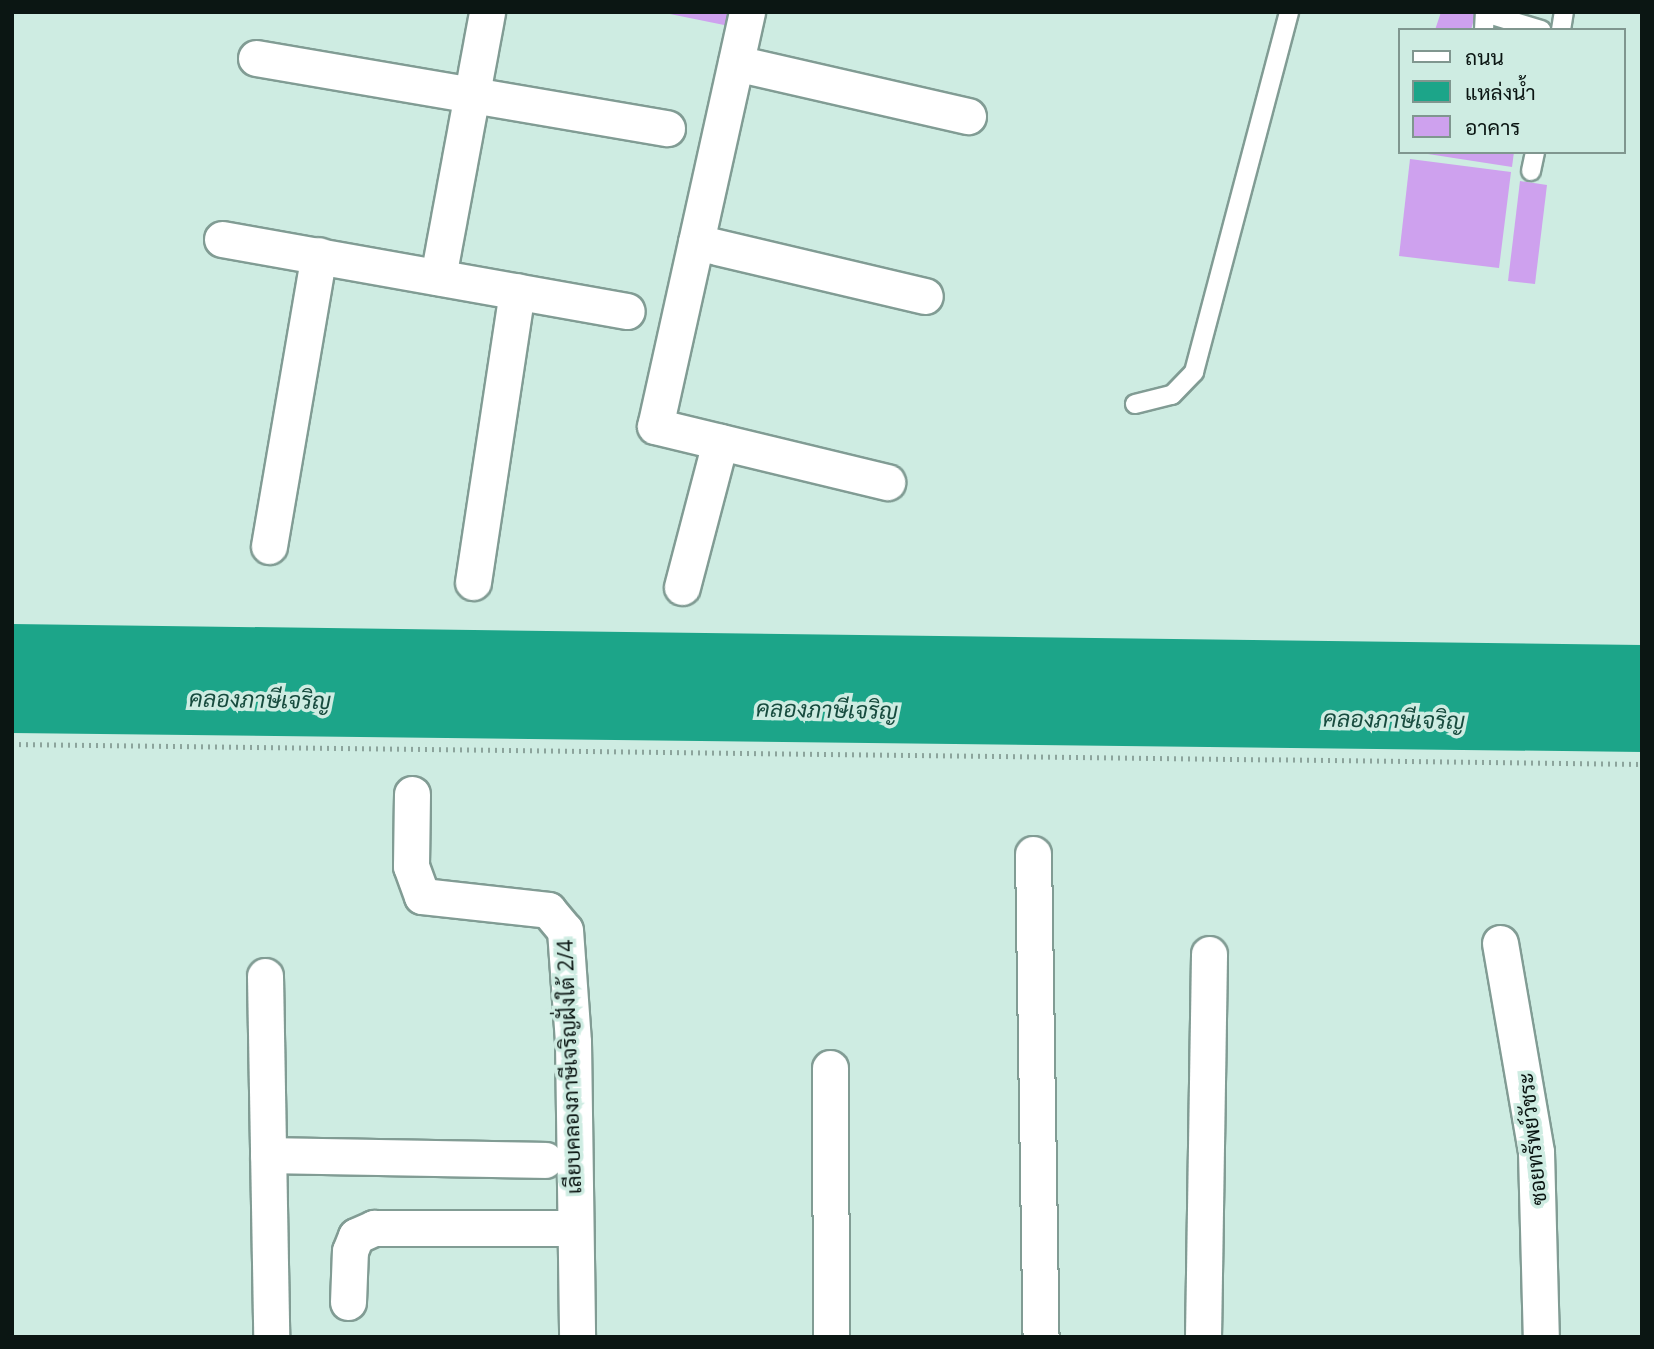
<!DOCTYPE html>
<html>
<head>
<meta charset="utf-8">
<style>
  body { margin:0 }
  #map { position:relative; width:1654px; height:1349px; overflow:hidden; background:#ceece2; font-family:"Open Sans",Sarabun,sans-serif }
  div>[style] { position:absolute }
  .water>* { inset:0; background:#1ca589 }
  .building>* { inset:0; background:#cea1ee }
  .path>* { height:4.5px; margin-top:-2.25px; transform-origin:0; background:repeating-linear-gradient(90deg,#8ca49c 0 2px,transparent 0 7px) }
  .roads { filter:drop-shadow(2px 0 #819c94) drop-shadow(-2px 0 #819c94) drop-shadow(0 2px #819c94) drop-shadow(0 -2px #819c94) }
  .service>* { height:18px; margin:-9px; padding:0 9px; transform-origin:9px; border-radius:9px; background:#fff }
  .minor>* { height:35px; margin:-17.5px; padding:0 17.5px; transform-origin:17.5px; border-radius:17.5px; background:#fff }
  span { translate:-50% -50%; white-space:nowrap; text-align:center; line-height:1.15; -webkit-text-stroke:7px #ceece2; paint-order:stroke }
  .street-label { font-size:21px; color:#0b1613 }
  .water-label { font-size:23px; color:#174b3e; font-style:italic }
  .frame { position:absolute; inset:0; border:14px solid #0b1613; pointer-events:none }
  .legend { position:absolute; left:1398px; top:28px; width:228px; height:126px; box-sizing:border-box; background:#ceece2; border:2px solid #80968f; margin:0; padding:9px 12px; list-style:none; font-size:21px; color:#0b1613 }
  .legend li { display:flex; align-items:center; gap:14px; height:35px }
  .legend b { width:35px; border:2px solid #80968f }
</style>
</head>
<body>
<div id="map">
  <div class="water">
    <i style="clip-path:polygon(12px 624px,1642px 645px,1642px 752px,12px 733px)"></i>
  </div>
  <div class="building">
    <i style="clip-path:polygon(660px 12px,737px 12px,734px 27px)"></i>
    <i style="clip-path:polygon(1441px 12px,1476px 12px,1471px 30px,1435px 30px)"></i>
    <i style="clip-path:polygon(1415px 152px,1514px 152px,1512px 167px)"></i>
    <i style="clip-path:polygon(1410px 159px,1511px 172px,1499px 268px,1399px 256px)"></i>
    <i style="clip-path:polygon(1520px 181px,1547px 185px,1535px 284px,1508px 281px)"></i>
  </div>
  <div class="path">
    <i style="left:12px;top:744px;width:1630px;rotate:0.7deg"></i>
  </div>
  <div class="roads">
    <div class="service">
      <i style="left:1485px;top:13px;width:59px;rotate:16.9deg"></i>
      <i style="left:1484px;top:30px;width:18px;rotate:-87deg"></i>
      <i style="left:1561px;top:30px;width:18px;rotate:-81deg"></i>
      <i style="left:1531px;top:171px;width:19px;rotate:-78deg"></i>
      <i style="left:1135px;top:404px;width:38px;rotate:-14deg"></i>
      <i style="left:1172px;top:395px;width:32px;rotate:-46deg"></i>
      <i style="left:1194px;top:372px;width:372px;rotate:-75.2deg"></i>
    </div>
    <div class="minor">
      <i style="left:747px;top:12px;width:424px;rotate:102.5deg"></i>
      <i style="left:655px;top:426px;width:239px;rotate:13.6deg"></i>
      <i style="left:256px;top:58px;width:417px;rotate:9.7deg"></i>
      <i style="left:736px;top:63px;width:238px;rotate:12.9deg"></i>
      <i style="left:222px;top:239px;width:411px;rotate:10.1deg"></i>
      <i style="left:696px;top:242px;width:235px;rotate:13.3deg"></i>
      <i style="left:438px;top:277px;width:269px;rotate:-79.5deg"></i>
      <i style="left:269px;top:546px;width:295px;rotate:-80.3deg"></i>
      <i style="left:473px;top:582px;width:294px;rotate:-81.4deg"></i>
      <i style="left:682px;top:587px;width:150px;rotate:-75.3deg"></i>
      <i style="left:412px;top:794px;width:72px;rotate:90.8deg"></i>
      <i style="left:411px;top:866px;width:32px;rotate:70deg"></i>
      <i style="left:422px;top:896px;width:127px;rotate:6.3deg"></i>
      <i style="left:548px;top:910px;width:26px;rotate:50deg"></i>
      <i style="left:565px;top:930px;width:112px;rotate:85.9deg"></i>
      <i style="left:573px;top:1042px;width:295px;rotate:89.2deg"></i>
      <i style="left:1033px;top:854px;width:483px;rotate:89.1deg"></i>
      <i style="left:1500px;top:943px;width:212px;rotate:80.2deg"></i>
      <i style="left:1536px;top:1152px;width:185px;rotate:88.5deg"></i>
      <i style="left:265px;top:976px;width:361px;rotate:89deg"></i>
      <i style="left:830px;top:1068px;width:269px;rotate:89.8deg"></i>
      <i style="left:268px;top:1155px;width:277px;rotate:1deg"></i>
      <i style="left:348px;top:1302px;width:51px;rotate:-87.8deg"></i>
      <i style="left:350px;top:1251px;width:16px;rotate:-68deg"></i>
      <i style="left:356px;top:1236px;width:20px;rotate:-24deg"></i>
      <i style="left:374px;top:1228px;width:200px"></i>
      <i style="left:1203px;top:1337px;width:383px;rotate:-89.1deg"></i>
    </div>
  </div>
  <div class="street-label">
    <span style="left:569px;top:1067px;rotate:-92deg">เลียบคลองภาษีเจริญฝั่งใต้ 2/4</span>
    <span style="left:1532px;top:1139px;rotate:-96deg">ซอยทรัพย์วัชระ</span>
  </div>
  <div class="water-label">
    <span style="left:260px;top:699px;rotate:1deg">คลองภาษีเจริญ</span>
    <span style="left:827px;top:709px;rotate:1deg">คลองภาษีเจริญ</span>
    <span style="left:1394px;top:719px;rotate:1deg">คลองภาษีเจริญ</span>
  </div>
  <div class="frame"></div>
  <ul class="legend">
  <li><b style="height:9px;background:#fff"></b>ถนน</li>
  <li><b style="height:19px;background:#1ca589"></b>แหล่งน้ำ</li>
  <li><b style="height:19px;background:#cea1ee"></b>อาคาร</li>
  </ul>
</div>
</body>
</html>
